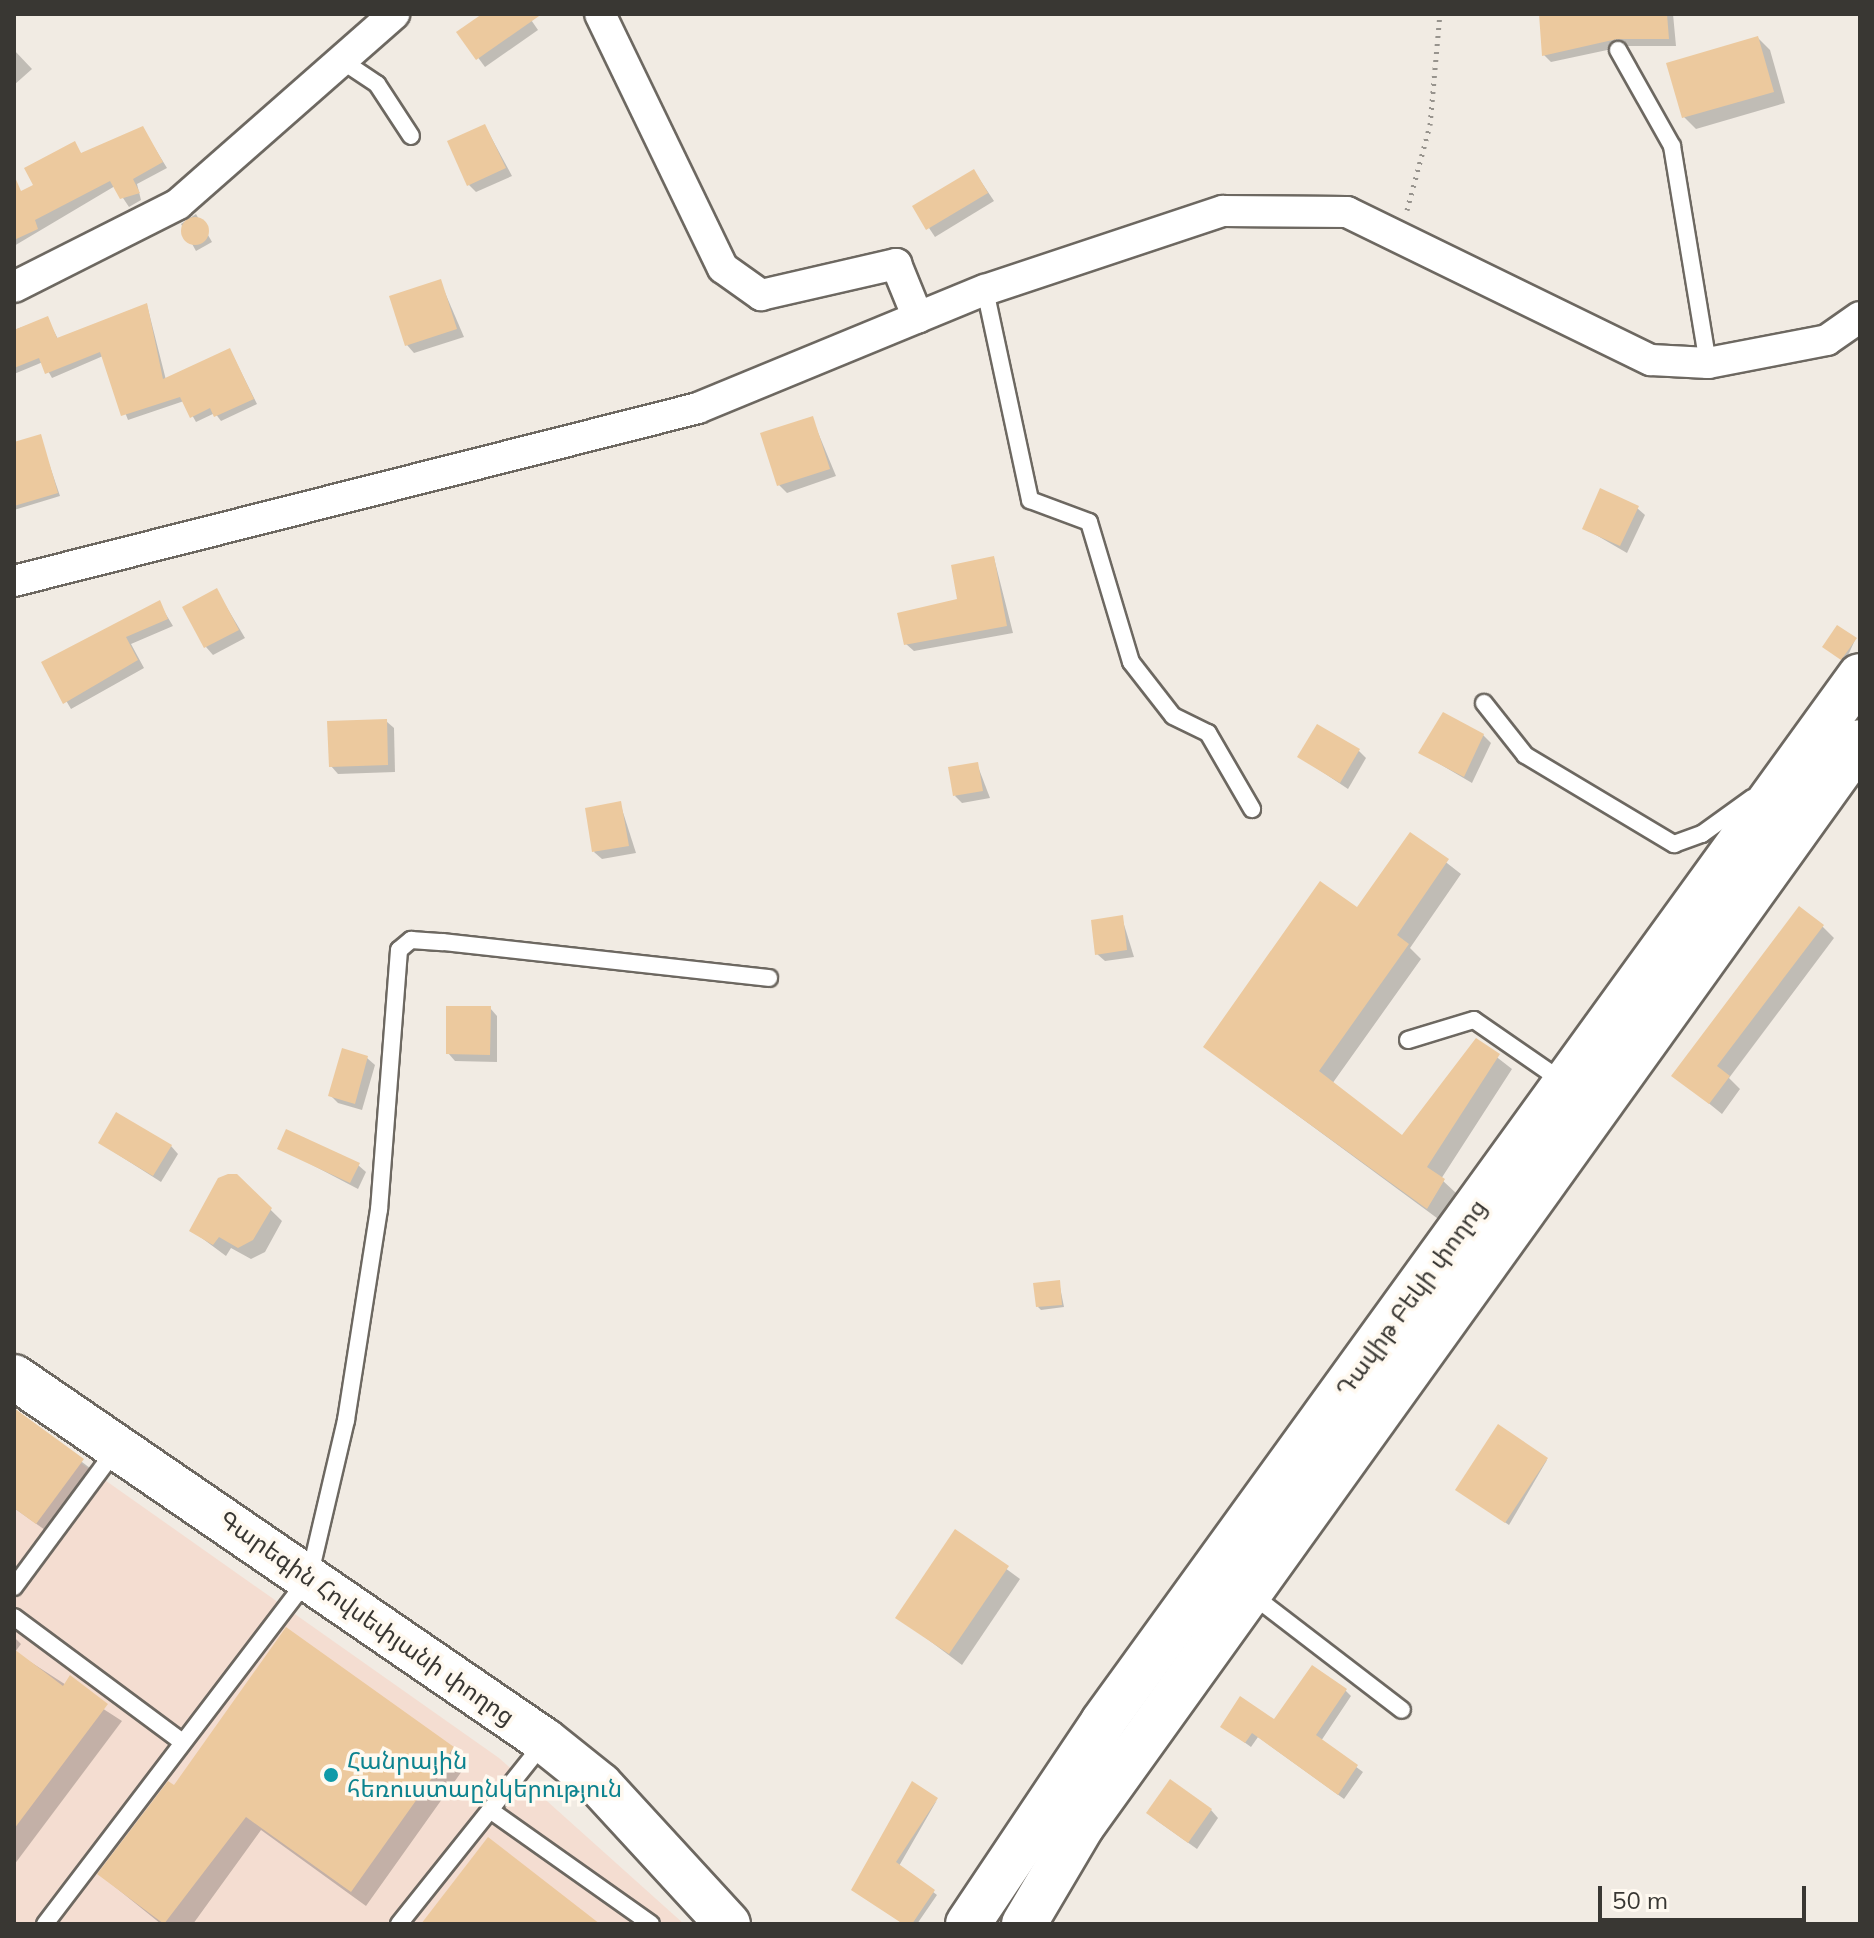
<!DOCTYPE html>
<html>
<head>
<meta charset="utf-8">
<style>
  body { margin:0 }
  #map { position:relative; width:1874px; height:1938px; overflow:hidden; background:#f1ebe3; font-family:Mulish,"Noto Sans Armenian",sans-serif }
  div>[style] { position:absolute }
  .commercial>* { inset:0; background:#f4ddd1 }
  .shadow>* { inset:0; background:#0003 }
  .building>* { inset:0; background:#ecc99e }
  .round { border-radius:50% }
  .path>* { height:5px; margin-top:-2.5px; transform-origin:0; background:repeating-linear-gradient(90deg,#97938d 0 2px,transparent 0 8px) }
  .roads { filter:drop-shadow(2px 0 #6d6861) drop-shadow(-2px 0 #6d6861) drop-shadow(0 2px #6d6861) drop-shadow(0 -2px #6d6861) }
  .service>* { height:16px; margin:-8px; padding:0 8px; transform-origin:8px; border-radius:8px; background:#fff }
  .minor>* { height:30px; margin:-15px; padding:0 15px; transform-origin:15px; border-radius:15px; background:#fff }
  .secondary>* { height:44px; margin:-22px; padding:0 22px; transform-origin:22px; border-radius:22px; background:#fff }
  .primary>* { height:44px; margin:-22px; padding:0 22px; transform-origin:22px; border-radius:22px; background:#fff }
  .dots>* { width:22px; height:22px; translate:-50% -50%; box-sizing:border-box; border:4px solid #fff9f0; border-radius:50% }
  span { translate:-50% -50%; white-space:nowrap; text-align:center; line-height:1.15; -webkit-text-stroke:7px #fff9f0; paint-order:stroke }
  .street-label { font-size:24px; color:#393733 }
  .culture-label { font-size:24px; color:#0d838f }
  .left { translate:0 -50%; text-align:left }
  .frame { position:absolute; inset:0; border:16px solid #393733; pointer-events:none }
  .scale { position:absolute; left:1598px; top:1886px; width:208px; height:36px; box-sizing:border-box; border:4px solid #393733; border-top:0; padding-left:10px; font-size:24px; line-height:28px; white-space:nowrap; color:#393733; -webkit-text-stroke:6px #fff9f0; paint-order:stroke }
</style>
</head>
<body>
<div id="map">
  <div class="commercial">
    <i style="clip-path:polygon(14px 1416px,499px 1758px,684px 1924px,14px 1924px)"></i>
  </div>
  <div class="shadow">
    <i style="clip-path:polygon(486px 14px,527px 14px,538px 30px,485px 67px,459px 32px)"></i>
    <i style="clip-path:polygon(1558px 14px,1673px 14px,1676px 46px,1626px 46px,1551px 62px,1544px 55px)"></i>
    <i style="clip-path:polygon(1758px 38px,1770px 50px,1785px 103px,1696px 129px,1684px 117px)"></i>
    <i style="clip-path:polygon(14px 50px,32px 69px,14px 85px)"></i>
    <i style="clip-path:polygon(485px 126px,512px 176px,476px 192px,469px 185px)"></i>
    <i style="clip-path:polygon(143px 129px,167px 168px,137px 184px,141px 200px,129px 207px,115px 186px,14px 246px,14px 196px,36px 186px,74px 144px,82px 155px)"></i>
    <i style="clip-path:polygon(974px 171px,994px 201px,935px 237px,915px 207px)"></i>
    <i style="clip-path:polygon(196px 214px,212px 242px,196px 251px,181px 224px)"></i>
    <i style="clip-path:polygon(440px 281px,464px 337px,414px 353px,407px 345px)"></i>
    <i style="clip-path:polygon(147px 305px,166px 380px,230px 350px,257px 404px,221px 421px,215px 413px,196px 422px,184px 401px,128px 420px,103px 356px,52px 378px,43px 362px,14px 374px,14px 330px,47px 318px,58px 339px)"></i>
    <i style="clip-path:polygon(812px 418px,836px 476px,787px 493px,779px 485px)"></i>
    <i style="clip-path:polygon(40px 437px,60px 496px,14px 510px,14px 444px)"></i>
    <i style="clip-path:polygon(1637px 508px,1645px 515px,1627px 553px,1584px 528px)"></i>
    <i style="clip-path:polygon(994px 558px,1013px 633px,914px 651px,906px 644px,959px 600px)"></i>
    <i style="clip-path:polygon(217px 591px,245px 638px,213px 655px,206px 647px)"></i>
    <i style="clip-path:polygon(159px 603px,173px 626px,131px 644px,144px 668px,71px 709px,44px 663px)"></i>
    <i style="clip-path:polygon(1855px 640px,1845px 662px,1828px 650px)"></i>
    <i style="clip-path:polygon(386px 721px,394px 728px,395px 772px,338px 774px,331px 766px)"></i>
    <i style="clip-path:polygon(1483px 735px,1491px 743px,1472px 783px,1421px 753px)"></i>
    <i style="clip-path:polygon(1359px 751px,1366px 758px,1348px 789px,1300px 757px)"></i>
    <i style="clip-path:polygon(977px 764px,990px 798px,962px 803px,955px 796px)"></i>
    <i style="clip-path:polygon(620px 803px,636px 853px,602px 859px,594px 852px)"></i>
    <i style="clip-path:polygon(1411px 835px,1461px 874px,1410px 948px,1421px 959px,1332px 1084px,1403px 1138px,1476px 1041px,1512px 1069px,1441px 1179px,1457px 1194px,1441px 1221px,1205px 1047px,1358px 910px)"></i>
    <i style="clip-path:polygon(1122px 918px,1134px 957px,1105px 961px,1097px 954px)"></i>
    <i style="clip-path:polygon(1822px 926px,1834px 938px,1729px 1078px,1740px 1089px,1722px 1114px,1674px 1075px)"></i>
    <i style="clip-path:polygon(490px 1008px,497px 1016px,497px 1062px,455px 1061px,448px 1053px)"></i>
    <i style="clip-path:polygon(367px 1058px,375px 1065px,362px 1110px,338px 1103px,331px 1096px)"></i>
    <i style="clip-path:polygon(100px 1143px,171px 1146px,178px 1154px,161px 1182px)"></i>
    <i style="clip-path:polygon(280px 1148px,358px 1165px,366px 1172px,358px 1189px)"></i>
    <i style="clip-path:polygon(236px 1176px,282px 1221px,265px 1252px,251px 1259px,231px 1248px,226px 1256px,191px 1230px)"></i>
    <i style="clip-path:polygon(1059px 1282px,1064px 1307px,1041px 1310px,1038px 1307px)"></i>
    <i style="clip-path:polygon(14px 1411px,90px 1468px,45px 1530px,14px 1508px)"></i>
    <i style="clip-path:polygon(1547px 1460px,1509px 1525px,1460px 1492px)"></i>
    <i style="clip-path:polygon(956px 1532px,1020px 1579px,962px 1665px,898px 1617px)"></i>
    <i style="clip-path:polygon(14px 1637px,21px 1644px,15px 1652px,122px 1721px,14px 1865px)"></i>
    <i style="clip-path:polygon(1345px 1690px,1351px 1696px,1321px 1741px,1363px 1772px,1344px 1799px,1258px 1737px,1251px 1747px,1223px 1727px,1274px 1721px)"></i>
    <i style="clip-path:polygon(453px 1749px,467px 1764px,366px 1906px,261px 1830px,193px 1924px,161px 1924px,99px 1874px,174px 1788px)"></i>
    <i style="clip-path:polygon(937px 1800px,899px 1866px,937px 1895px,917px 1924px,904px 1924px,857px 1892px)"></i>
    <i style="clip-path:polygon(1211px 1810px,1218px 1818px,1197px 1849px,1156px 1820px)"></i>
  </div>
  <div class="building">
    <i style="clip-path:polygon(482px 14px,542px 14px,476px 60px,456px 32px)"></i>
    <i style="clip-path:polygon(1539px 14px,1667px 14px,1669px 39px,1617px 39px,1542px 56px)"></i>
    <i style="clip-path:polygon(1758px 36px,1774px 92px,1682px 118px,1666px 63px)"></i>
    <i style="clip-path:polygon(485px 124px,506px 168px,467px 186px,447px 141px)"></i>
    <i style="clip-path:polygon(143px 126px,163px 162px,133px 179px,140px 193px,120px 199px,110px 181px,35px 220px,38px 229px,14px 240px,14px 175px,21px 191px,33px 185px,24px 168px,75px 141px,81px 153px)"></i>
    <i style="clip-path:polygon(974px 169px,988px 193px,926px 230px,912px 206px)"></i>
    <i class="round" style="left:181px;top:217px;width:28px;height:28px"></i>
    <i style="clip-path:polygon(441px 279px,457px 329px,405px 346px,389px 296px)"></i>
    <i style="clip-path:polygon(147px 303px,163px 379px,230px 348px,254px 399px,214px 417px,210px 408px,190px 418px,180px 397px,121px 416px,100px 352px,45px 374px,39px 358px,14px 368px,14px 330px,48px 316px,57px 338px)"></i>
    <i style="clip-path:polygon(813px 416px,830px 469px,777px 486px,760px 433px)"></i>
    <i style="clip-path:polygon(41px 434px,58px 493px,14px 506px,14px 442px)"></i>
    <i style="clip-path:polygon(1600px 488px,1639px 506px,1620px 546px,1582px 529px)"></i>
    <i style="clip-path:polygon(994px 556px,1007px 626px,904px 645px,897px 613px,957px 599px,951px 565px)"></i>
    <i style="clip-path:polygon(217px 588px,239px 630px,204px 648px,182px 607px)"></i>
    <i style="clip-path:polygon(160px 600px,168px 619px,126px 637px,138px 660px,63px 704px,41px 662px)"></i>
    <i style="clip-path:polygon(1837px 625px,1857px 638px,1841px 660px,1822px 647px)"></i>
    <i style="clip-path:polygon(1443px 712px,1484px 734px,1464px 777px,1418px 753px)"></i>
    <i style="clip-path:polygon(387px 719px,388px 765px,329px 767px,327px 721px)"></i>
    <i style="clip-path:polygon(1317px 724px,1360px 749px,1340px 783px,1297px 757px)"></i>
    <i style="clip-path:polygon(978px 762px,983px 791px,953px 796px,948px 767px)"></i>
    <i style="clip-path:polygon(621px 801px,629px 846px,592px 852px,585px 808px)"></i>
    <i style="clip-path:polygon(1410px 832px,1449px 859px,1397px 935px,1409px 944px,1319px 1071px,1402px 1135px,1476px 1038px,1500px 1054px,1427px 1167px,1445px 1179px,1427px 1209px,1203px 1047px,1320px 881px,1357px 907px)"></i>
    <i style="clip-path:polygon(1799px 906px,1824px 925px,1717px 1066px,1730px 1076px,1709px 1104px,1671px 1076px)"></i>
    <i style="clip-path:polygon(1123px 915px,1127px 950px,1095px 955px,1091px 920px)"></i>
    <i style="clip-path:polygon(446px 1006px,491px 1006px,490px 1055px,446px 1054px)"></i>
    <i style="clip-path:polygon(342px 1048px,368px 1056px,355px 1104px,328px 1096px)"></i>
    <i style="clip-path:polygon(116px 1112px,172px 1145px,153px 1176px,98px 1143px)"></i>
    <i style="clip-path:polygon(286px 1129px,360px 1163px,350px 1183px,277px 1149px)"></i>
    <i style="clip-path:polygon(228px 1174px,237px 1174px,272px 1208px,253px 1240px,238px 1248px,219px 1237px,213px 1245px,189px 1231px,218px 1178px)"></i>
    <i style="clip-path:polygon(1060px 1280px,1062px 1305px,1036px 1307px,1033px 1283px)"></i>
    <i style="clip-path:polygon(14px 1408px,84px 1459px,36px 1524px,14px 1508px)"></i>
    <i style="clip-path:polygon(1498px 1424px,1548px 1458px,1505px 1523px,1455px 1490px)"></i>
    <i style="clip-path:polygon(955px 1529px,1009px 1566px,949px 1654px,895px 1618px)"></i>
    <i style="clip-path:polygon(286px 1627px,454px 1747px,351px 1892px,246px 1817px,164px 1924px,97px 1874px,168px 1781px,174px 1785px)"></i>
    <i style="clip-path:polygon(14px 1649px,63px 1686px,70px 1675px,108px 1704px,14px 1829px)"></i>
    <i style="clip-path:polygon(1312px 1665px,1347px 1689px,1316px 1735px,1358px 1765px,1338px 1795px,1252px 1733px,1245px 1743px,1220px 1727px,1240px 1696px,1274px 1719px)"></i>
    <i style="clip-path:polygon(1170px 1779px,1212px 1809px,1188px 1843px,1146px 1813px)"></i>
    <i style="clip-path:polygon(912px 1781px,938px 1798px,896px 1862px,935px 1890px,912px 1924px,903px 1924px,851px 1890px)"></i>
    <i style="clip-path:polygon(488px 1837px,600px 1924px,421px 1924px)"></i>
  </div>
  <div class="path">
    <i style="left:1407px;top:210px;width:88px;rotate:-74.9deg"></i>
    <i style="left:1430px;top:125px;width:111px;rotate:-84.9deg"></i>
  </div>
  <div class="roads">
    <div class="service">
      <i style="left:1618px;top:50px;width:110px;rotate:60.6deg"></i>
      <i style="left:1672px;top:146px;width:220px;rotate:80.6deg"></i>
      <i style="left:338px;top:58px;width:47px;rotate:33.7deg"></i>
      <i style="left:377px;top:84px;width:62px;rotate:56.8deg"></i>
      <i style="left:985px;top:290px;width:215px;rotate:77.9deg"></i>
      <i style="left:1030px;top:500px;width:63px;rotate:20.4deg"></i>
      <i style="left:1089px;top:522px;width:146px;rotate:73.3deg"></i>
      <i style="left:1131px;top:662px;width:68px;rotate:52.1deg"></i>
      <i style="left:1173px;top:716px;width:39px;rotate:26deg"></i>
      <i style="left:1208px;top:733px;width:88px;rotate:59.9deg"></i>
      <i style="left:1484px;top:703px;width:66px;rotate:51.7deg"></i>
      <i style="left:1525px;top:755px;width:174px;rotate:30.9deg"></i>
      <i style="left:1674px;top:844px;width:30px;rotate:-20deg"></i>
      <i style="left:1702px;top:834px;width:62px;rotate:-35.8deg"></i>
      <i style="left:1408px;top:1040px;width:69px;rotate:-16.9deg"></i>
      <i style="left:1474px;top:1020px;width:111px;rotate:34.7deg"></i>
      <i style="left:14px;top:1587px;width:173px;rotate:-53.5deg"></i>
      <i style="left:1251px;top:1594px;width:190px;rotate:37.5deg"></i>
      <i style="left:14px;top:1617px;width:208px;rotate:36.6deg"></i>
      <i style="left:490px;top:1810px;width:197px;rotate:35.3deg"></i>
      <i style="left:45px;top:1924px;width:435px;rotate:-52.7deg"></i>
      <i style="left:309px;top:1578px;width:162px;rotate:-76.8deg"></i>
      <i style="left:346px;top:1420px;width:213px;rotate:-81.1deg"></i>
      <i style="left:379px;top:1210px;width:261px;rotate:-85.6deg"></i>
      <i style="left:399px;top:950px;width:16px;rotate:-40deg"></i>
      <i style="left:411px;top:940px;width:32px;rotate:4deg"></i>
      <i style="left:443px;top:942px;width:328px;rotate:6.3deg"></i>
      <i style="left:399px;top:1924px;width:234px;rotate:-51.4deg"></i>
    </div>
    <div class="minor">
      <i style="left:600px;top:14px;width:282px;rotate:64.2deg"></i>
      <i style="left:723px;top:268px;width:47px;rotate:35.4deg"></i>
      <i style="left:761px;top:295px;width:139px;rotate:-12.9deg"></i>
      <i style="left:896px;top:264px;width:58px;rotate:67.8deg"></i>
      <i style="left:14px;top:287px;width:184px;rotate:-26.8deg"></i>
      <i style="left:178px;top:204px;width:288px;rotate:-41.3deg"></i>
      <i style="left:14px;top:581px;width:706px;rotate:-14.19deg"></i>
      <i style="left:698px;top:408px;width:310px;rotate:-22.4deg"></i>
      <i style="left:985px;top:290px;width:251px;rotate:-18.4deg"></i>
      <i style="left:1223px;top:211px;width:124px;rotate:0.5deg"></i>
      <i style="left:1347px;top:212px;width:338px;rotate:26deg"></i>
      <i style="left:1651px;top:360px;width:57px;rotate:3deg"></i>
      <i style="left:1708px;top:363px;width:121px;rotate:-10.9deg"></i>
      <i style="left:1827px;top:340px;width:40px;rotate:-34.9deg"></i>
    </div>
    <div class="secondary">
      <i style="left:14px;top:1377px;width:644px;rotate:34.43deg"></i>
      <i style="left:545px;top:1741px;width:70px;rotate:38.7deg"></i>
      <i style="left:600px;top:1785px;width:189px;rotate:47.4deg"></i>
    </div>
    <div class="primary">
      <i style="left:968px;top:1924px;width:243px;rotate:-56.2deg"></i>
      <i style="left:1103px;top:1722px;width:1291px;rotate:-54.11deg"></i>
      <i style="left:1024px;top:1924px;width:114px;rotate:-59.4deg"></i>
      <i style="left:1082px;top:1826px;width:1334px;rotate:-54.33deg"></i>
    </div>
  </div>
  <div class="dots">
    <i style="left:331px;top:1775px;background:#0f9aa8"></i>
  </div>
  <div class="street-label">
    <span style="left:1411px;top:1298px;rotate:-54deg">Դավիթ Բեկի փողոց</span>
    <span style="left:367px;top:1618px;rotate:35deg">Գարեգին Հովսեփյանի փողոց</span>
  </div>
  <div class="culture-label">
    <span class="left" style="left:347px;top:1775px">Հանրային<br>հեռուստաընկերություն</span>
  </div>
  <div class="frame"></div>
  <div class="scale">50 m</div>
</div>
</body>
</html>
